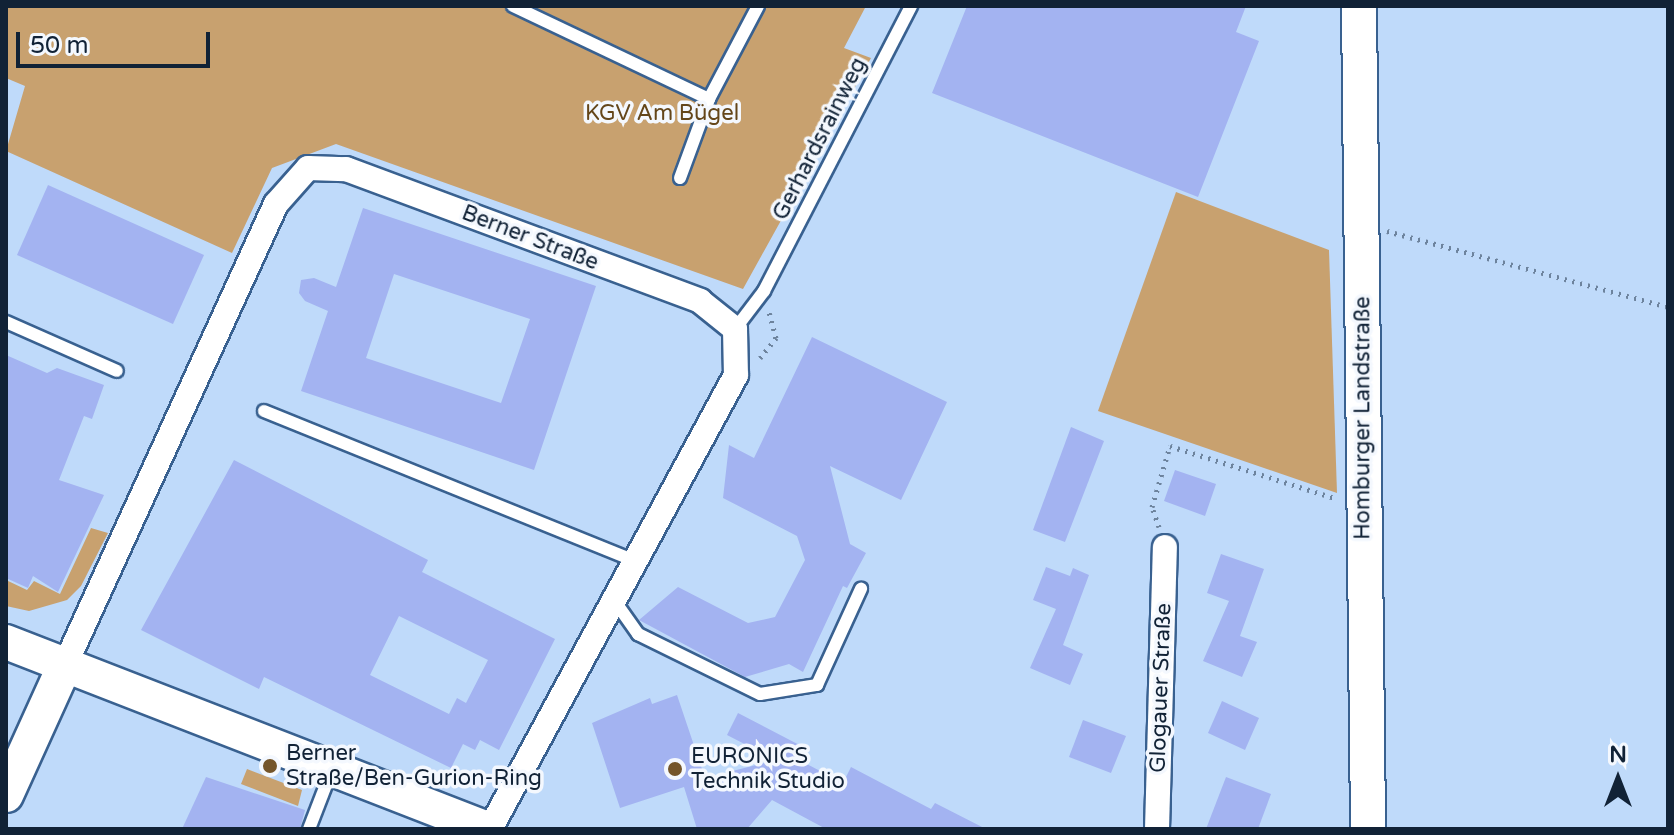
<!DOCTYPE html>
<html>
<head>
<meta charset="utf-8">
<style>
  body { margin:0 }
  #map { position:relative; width:1674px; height:835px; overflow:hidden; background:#bfdafa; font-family:"Varela Round",sans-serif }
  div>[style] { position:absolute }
  .green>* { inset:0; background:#c8a16f }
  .building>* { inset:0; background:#a3b3f1 }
  .path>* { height:5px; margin-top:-2.5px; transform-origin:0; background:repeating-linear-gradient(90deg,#6d839d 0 2px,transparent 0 8px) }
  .roads { filter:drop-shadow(2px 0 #396190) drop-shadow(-2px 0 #396190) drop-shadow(0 2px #396190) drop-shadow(0 -2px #396190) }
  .lane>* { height:12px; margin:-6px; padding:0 6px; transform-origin:6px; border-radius:6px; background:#fff }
  .street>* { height:24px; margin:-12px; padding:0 12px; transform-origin:12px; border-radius:12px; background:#fff }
  .secondary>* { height:34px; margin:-17px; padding:0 17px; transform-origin:17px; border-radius:17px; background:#fff }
  .dots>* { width:22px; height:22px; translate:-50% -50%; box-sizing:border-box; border:4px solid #f4f8fe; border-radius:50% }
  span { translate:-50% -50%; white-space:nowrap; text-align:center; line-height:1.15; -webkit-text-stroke:7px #f4f8fe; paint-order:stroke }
  .park-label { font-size:22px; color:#64461a }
  .street-label { font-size:22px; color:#112236 }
  .poi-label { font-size:22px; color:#112236 }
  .left { translate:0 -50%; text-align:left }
  .frame { position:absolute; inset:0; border:8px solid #112236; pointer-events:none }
  .north { position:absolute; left:1578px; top:739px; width:80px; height:80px; -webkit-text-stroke:6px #f4f8fe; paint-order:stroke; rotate:0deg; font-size:22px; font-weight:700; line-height:32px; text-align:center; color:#112236 }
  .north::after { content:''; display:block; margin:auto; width:28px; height:36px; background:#112236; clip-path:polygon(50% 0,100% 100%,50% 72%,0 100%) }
  .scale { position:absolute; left:16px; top:32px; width:194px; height:36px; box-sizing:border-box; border:4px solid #112236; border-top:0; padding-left:10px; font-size:24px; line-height:28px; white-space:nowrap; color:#112236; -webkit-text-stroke:6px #f4f8fe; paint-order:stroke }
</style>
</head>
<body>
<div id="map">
  <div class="green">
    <i style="clip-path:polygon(6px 6px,866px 6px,844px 48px,871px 58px,743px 289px,336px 144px,272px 168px,232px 253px,6px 151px,25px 86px,6px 78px)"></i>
    <i style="clip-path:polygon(1176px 192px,1329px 250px,1337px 493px,1098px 411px)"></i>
    <i style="clip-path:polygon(91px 528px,108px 533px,81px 586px,67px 600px,29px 611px,6px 606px,6px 580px,27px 590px,34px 581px,60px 594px)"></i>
    <i style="clip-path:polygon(247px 769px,302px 790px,298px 806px,241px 784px)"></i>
  </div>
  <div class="building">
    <i style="clip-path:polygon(967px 6px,1246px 6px,1236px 32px,1259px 41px,1198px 197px,932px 93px)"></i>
    <i style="clip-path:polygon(48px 185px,204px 255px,173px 324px,17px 255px)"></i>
    <i style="clip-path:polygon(evenodd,363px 208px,596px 286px,534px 470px,301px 391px,328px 311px,305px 301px,299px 293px,301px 280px,314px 278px,336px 287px,363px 208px,394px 274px,530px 319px,501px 403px,366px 358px,394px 274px)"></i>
    <i style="clip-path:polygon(812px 337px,947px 402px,901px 500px,830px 466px,850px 544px,866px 553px,847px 588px,843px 586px,803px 672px,789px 664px,745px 677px,639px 620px,678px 587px,748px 623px,775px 617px,805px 560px,797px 536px,723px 498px,729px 445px,754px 458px)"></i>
    <i style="clip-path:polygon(6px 355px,47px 373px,57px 368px,104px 385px,92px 419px,84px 416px,59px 480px,104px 495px,58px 592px,33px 576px,28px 588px,6px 578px)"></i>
    <i style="clip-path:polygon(1071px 427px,1104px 441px,1065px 542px,1033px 530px)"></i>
    <i style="clip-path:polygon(evenodd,234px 460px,428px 560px,422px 572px,555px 639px,499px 750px,480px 740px,475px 750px,463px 744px,451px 768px,264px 677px,259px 689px,141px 630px,234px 460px,399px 616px,488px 660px,466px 703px,457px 698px,449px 714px,370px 675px,399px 616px)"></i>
    <i style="clip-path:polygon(1175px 470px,1216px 484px,1205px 516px,1164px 501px)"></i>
    <i style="clip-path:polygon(1221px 554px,1264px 569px,1240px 636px,1257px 642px,1242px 677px,1203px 661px,1229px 601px,1207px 593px)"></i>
    <i style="clip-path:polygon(1046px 567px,1070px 576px,1073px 568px,1089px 575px,1063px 645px,1083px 654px,1070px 685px,1030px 668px,1056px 609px,1033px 600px)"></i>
    <i style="clip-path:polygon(677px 695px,705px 778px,776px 760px,727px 735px,738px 713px,809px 750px,803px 762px,843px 783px,851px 767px,931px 809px,935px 803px,986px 829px,826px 829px,772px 800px,747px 829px,697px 829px,684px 787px,620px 808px,592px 723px,650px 698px,652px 704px)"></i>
    <i style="clip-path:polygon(1222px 701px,1259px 718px,1245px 750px,1208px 733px)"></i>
    <i style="clip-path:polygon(1083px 720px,1126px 736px,1111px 773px,1069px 757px)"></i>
    <i style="clip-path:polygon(206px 777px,305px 810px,300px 829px,182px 829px)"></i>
    <i style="clip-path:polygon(1226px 777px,1271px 794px,1258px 829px,1206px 829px)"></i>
  </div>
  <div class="path">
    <i style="left:1387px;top:231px;width:291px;rotate:15.1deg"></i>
    <i style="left:760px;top:358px;width:26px;rotate:-51deg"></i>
    <i style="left:776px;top:338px;width:28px;rotate:-105deg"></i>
    <i style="left:1159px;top:527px;width:21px;rotate:-109deg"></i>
    <i style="left:1152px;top:507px;width:64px;rotate:-73.6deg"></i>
    <i style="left:1170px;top:446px;width:173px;rotate:17.5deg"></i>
  </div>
  <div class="roads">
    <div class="lane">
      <i style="left:513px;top:6px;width:217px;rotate:25.4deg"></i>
      <i style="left:680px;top:178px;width:84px;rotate:-69.8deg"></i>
      <i style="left:709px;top:99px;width:105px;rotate:-62.2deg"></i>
      <i style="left:6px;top:322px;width:121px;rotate:23.8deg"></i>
      <i style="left:735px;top:329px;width:48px;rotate:-52.7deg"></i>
      <i style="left:764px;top:291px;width:321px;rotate:-62.7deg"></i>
      <i style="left:264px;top:411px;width:401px;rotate:22deg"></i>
      <i style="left:614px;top:600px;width:42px;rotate:54.8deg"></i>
      <i style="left:638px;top:634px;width:136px;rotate:26.2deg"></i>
      <i style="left:760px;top:694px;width:58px;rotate:-9deg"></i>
      <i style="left:817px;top:685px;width:106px;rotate:-65.4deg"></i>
      <i style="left:309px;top:829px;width:61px;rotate:-68.9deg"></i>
    </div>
    <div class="street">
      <i style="left:65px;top:665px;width:507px;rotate:-65.41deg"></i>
      <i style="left:276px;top:204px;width:48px;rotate:-48.4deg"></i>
      <i style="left:308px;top:168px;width:38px;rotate:2deg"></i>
      <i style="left:346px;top:169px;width:378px;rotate:20.4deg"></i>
      <i style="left:700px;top:301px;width:45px;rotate:38.7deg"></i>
      <i style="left:735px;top:329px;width:46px;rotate:88.8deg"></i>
      <i style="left:736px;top:375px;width:516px;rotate:118.45deg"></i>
      <i style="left:1157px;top:829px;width:282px;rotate:-88.4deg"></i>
    </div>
    <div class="secondary">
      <i style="left:1359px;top:6px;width:823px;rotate:89.37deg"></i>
      <i style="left:6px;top:642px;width:516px;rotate:21.24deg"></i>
      <i style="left:6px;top:795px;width:143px;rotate:-65.6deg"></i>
    </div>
  </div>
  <div class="dots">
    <i style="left:270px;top:766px;background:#74552a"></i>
    <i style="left:675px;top:769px;background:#74552a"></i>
  </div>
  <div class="park-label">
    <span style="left:662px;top:114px">KGV Am Bügel</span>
  </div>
  <div class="street-label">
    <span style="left:820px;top:139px;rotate:-63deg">Gerhardsrainweg</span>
    <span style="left:530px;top:238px;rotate:21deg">Berner Straße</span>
    <span style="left:1363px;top:418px;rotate:-90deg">Homburger Landstraße</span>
    <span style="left:1161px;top:688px;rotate:-88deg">Glogauer Straße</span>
  </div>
  <div class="poi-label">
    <span class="left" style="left:286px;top:766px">Berner<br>Straße/Ben-Gurion-Ring</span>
    <span class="left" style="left:691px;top:769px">EURONICS<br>Technik Studio</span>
  </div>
  <div class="frame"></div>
  <div class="north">N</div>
  <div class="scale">50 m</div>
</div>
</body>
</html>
